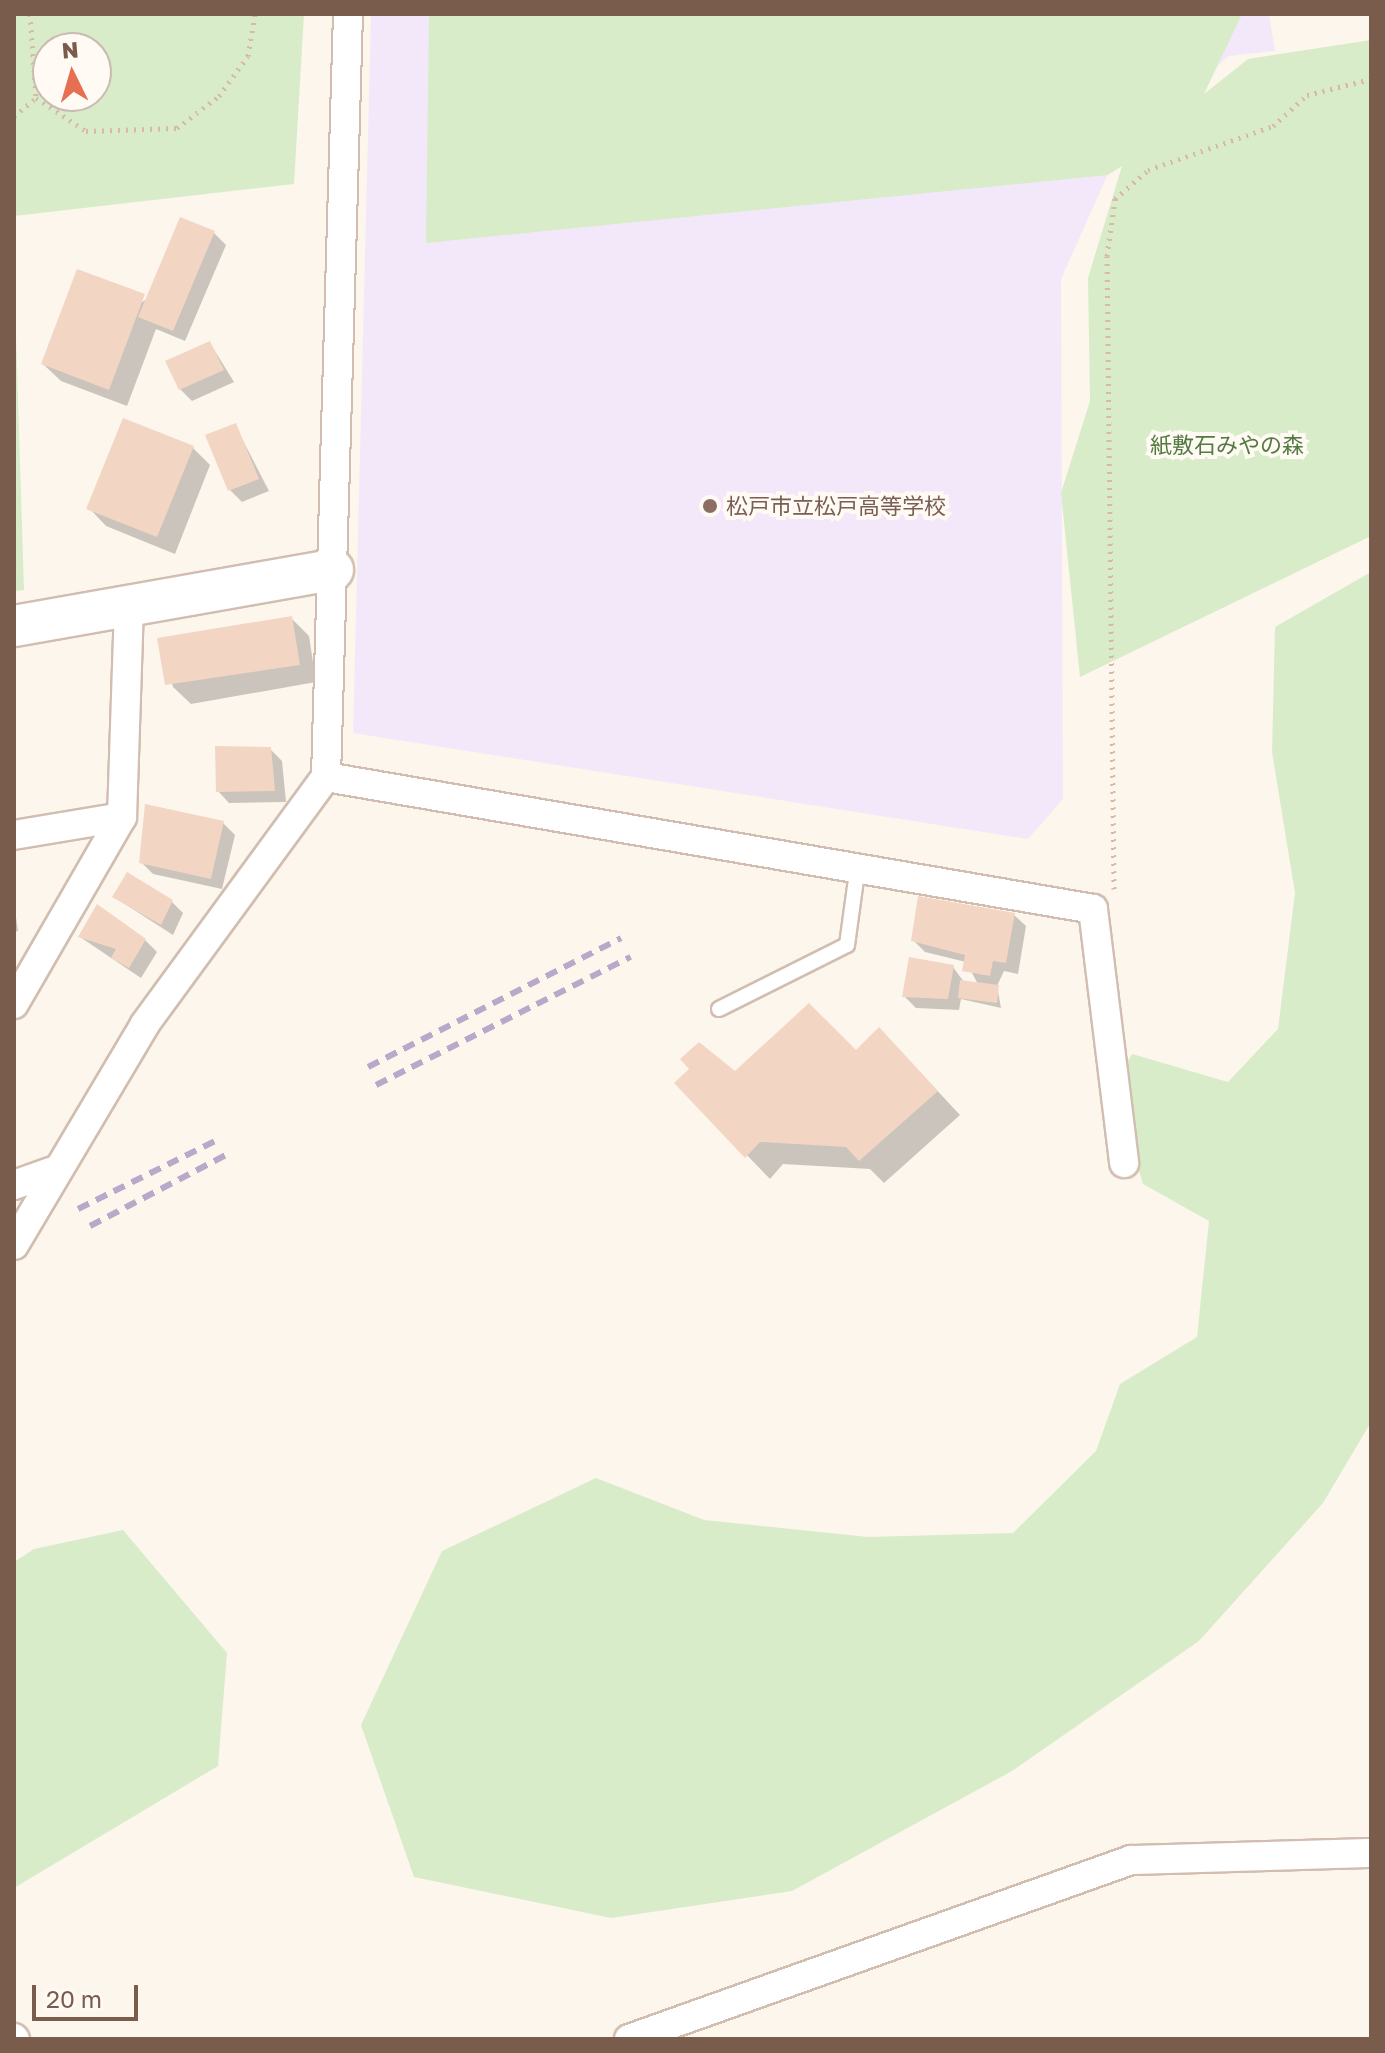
<!DOCTYPE html>
<html>
<head>
<meta charset="utf-8">
<style>
  body { margin:0 }
  #map { position:relative; width:1385px; height:2053px; overflow:hidden; background:#fdf6ec; font-family:"Golos Text","Noto Sans JP",sans-serif }
  div>[style] { position:absolute }
  .education>* { inset:0; background:#f3e8fa }
  .green>* { inset:0; background:#d8ecc9 }
  .shadow>* { inset:0; background:#0003 }
  .building>* { inset:0; background:#f3d5c3 }
  .path>* { height:5px; margin-top:-2.5px; transform-origin:0; background:repeating-linear-gradient(90deg,#d9b8a5 0 2px,transparent 0 8px) }
  .roads { filter:drop-shadow(2px 0 #d1beb0) drop-shadow(-2px 0 #d1beb0) drop-shadow(0 2px #d1beb0) drop-shadow(0 -2px #d1beb0) }
  .lane>* { height:14px; margin:-7px; padding:0 7px; transform-origin:7px; border-radius:7px; background:#fff }
  .street>* { height:28px; margin:-14px; padding:0 14px; transform-origin:14px; border-radius:14px; background:#fff }
  .secondary>* { height:40px; margin:-20px; padding:0 20px; transform-origin:20px; border-radius:20px; background:#fff }
  .rail>* { height:6px; margin-top:-3px; transform-origin:0; background:repeating-linear-gradient(90deg,#b9a8c9 0 12px,transparent 0 20px) }
  .dots>* { width:22px; height:22px; translate:-50% -50%; box-sizing:border-box; border:4px solid #fffaf3; border-radius:50% }
  span { translate:-50% -50%; white-space:nowrap; text-align:center; line-height:1.15; -webkit-text-stroke:8px #fffaf3; paint-order:stroke }
  .park-label { font-size:22px; color:#537a41 }
  .education-label { font-size:22px; color:#785e54 }
  .left { translate:0 -50%; text-align:left }
  .frame { position:absolute; inset:0; border:16px solid #7a5c4d; pointer-events:none }
  .north { position:absolute; left:32px; top:32px; width:80px; height:80px; box-sizing:border-box; background:#fffaf3; border:2px solid #cabbb1; border-radius:50%; rotate:355deg; font-size:22px; font-weight:700; line-height:32px; text-align:center; color:#7a5c4d }
  .north::after { content:''; display:block; margin:auto; width:28px; height:36px; background:#e76f51; clip-path:polygon(50% 0,100% 100%,50% 72%,0 100%) }
  .scale { position:absolute; left:32px; top:1985px; width:106px; height:36px; box-sizing:border-box; border:4px solid #7a5c4d; border-top:0; padding-left:10px; font-size:24px; line-height:28px; white-space:nowrap; color:#7a5c4d; -webkit-text-stroke:6px #fffaf3; paint-order:stroke }
</style>
</head>
<body>
<div id="map">
  <div class="education">
    <i style="clip-path:polygon(371px 14px,1269px 14px,1275px 51px,1229px 56px,1120px 147px,1061px 279px,1063px 799px,1028px 839px,353px 733px)"></i>
  </div>
  <div class="green">
    <i style="clip-path:polygon(evenodd,14px 14px,304px 14px,294px 184px,14px 216px,14px 14px,48px 48px,96px 48px,96px 96px,48px 96px,48px 48px)"></i>
    <i style="clip-path:polygon(429px 14px,1242px 14px,1204px 94px,1248px 59px,1371px 40px,1371px 536px,1080px 677px,1061px 493px,1090px 401px,1088px 278px,1122px 166px,1108px 175px,426px 243px)"></i>
    <i style="clip-path:polygon(14px 272px,24px 590px,14px 591px)"></i>
    <i style="clip-path:polygon(1371px 572px,1371px 1422px,1323px 1503px,1199px 1641px,1012px 1771px,792px 1891px,611px 1918px,414px 1877px,361px 1725px,442px 1551px,596px 1478px,704px 1520px,868px 1537px,1013px 1533px,1096px 1451px,1120px 1384px,1197px 1337px,1209px 1221px,1143px 1184px,1114px 1084px,1132px 1054px,1228px 1082px,1278px 1029px,1295px 893px,1272px 752px,1275px 627px)"></i>
    <i style="clip-path:polygon(123px 1530px,227px 1653px,218px 1766px,14px 1888px,14px 1562px,34px 1549px)"></i>
  </div>
  <div class="shadow">
    <i style="clip-path:polygon(214px 233px,226px 245px,185px 341px,156px 329px,127px 406px,61px 381px,43px 364px,147px 299px)"></i>
    <i style="clip-path:polygon(210px 343px,234px 382px,192px 401px,180px 389px)"></i>
    <i style="clip-path:polygon(235px 425px,269px 491px,242px 502px,230px 490px)"></i>
    <i style="clip-path:polygon(193px 448px,210px 465px,175px 554px,106px 526px,89px 508px)"></i>
    <i style="clip-path:polygon(291px 618px,309px 636px,316px 682px,191px 704px,173px 687px,160px 639px)"></i>
    <i style="clip-path:polygon(270px 749px,282px 761px,286px 802px,229px 803px,218px 791px)"></i>
    <i style="clip-path:polygon(223px 823px,235px 835px,222px 889px,153px 874px,141px 862px)"></i>
    <i style="clip-path:polygon(114px 897px,171px 901px,183px 913px,173px 935px)"></i>
    <i style="clip-path:polygon(14px 904px,18px 931px,14px 932px)"></i>
    <i style="clip-path:polygon(1014px 915px,1026px 926px,1018px 974px,1004px 971px,997px 986px,1001px 1008px,961px 999px,959px 1010px,916px 1008px,904px 996px,953px 967px,964px 982px,978px 984px,966px 962px,925px 952px,913px 940px)"></i>
    <i style="clip-path:polygon(80px 937px,145px 940px,157px 952px,141px 978px)"></i>
    <i style="clip-path:polygon(902px 1053px,960px 1115px,884px 1183px,870px 1169px,783px 1164px,770px 1179px,677px 1083px)"></i>
  </div>
  <div class="building">
    <i style="clip-path:polygon(180px 217px,215px 231px,173px 331px,138px 317px)"></i>
    <i style="clip-path:polygon(77px 269px,145px 294px,109px 390px,41px 364px)"></i>
    <i style="clip-path:polygon(210px 341px,224px 370px,179px 390px,165px 361px)"></i>
    <i style="clip-path:polygon(123px 418px,194px 446px,157px 537px,86px 509px)"></i>
    <i style="clip-path:polygon(236px 423px,259px 479px,228px 491px,205px 435px)"></i>
    <i style="clip-path:polygon(292px 616px,300px 665px,165px 685px,157px 638px)"></i>
    <i style="clip-path:polygon(215px 746px,271px 747px,275px 791px,216px 792px)"></i>
    <i style="clip-path:polygon(145px 804px,224px 821px,211px 879px,139px 863px)"></i>
    <i style="clip-path:polygon(127px 872px,173px 900px,161px 925px,112px 897px)"></i>
    <i style="clip-path:polygon(918px 896px,1015px 913px,1006px 963px,993px 961px,990px 976px,962px 971px,965px 955px,911px 941px)"></i>
    <i style="clip-path:polygon(97px 904px,146px 939px,129px 968px,111px 958px,116px 949px,78px 937px)"></i>
    <i style="clip-path:polygon(909px 957px,954px 965px,948px 999px,902px 997px)"></i>
    <i style="clip-path:polygon(960px 980px,999px 985px,997px 1003px,958px 998px)"></i>
    <i style="clip-path:polygon(809px 1003px,856px 1050px,879px 1027px,938px 1091px,859px 1161px,846px 1147px,760px 1142px,745px 1158px,674px 1083px,689px 1069px,680px 1059px,699px 1042px,735px 1071px)"></i>
  </div>
  <div class="path">
    <i style="left:30px;top:14px;width:84px;rotate:85.9deg"></i>
    <i style="left:36px;top:98px;width:60px;rotate:33.4deg"></i>
    <i style="left:86px;top:131px;width:91px;rotate:-1.9deg"></i>
    <i style="left:177px;top:128px;width:53px;rotate:-37.3deg"></i>
    <i style="left:219px;top:96px;width:49px;rotate:-54.1deg"></i>
    <i style="left:248px;top:56px;width:43px;rotate:-80.5deg"></i>
    <i style="left:14px;top:116px;width:28px;rotate:-39deg"></i>
    <i style="left:1114px;top:889px;width:633px;rotate:-90.63deg"></i>
    <i style="left:1107px;top:256px;width:58px;rotate:-82deg"></i>
    <i style="left:1115px;top:199px;width:44px;rotate:-41.3deg"></i>
    <i style="left:1148px;top:170px;width:133px;rotate:-19.4deg"></i>
    <i style="left:1273px;top:126px;width:46px;rotate:-42.4deg"></i>
    <i style="left:1307px;top:95px;width:66px;rotate:-14deg"></i>
  </div>
  <div class="roads">
    <div class="lane">
      <i style="left:719px;top:1009px;width:143px;rotate:-26.6deg"></i>
      <i style="left:847px;top:945px;width:74px;rotate:-82.2deg"></i>
    </div>
    <div class="street">
      <i style="left:326px;top:777px;width:778px;rotate:9.76deg"></i>
      <i style="left:1093px;top:909px;width:256px;rotate:83deg"></i>
      <i style="left:14px;top:835px;width:109px;rotate:-9.5deg"></i>
      <i style="left:122px;top:817px;width:211px;rotate:-88.1deg"></i>
      <i style="left:14px;top:1004px;width:216px;rotate:-60deg"></i>
      <i style="left:14px;top:1185px;width:41px;rotate:-19.7deg"></i>
      <i style="left:14px;top:1245px;width:257px;rotate:-59.3deg"></i>
      <i style="left:145px;top:1024px;width:306px;rotate:-53.8deg"></i>
      <i style="left:326px;top:777px;width:763px;rotate:-88.35deg"></i>
      <i style="left:14px;top:2038px;width:1px;rotate:45deg"></i>
      <i style="left:629px;top:2039px;width:533px;rotate:-19.62deg"></i>
      <i style="left:1131px;top:1860px;width:240px;rotate:-1.7deg"></i>
    </div>
    <div class="secondary">
      <i style="left:14px;top:626px;width:324px;rotate:-10deg"></i>
    </div>
  </div>
  <div class="rail">
    <i style="left:368px;top:1067px;width:284px;rotate:-27deg"></i>
    <i style="left:376px;top:1085px;width:285px;rotate:-26.7deg"></i>
    <i style="left:78px;top:1209px;width:157px;rotate:-26.4deg"></i>
    <i style="left:90px;top:1226px;width:156px;rotate:-27.6deg"></i>
  </div>
  <div class="dots">
    <i style="left:710px;top:506px;background:#8d6e63"></i>
  </div>
  <div class="park-label">
    <span style="left:1227px;top:445px">紙敷石みやの森</span>
  </div>
  <div class="education-label">
    <span class="left" style="left:726px;top:506px">松戸市立松戸高等学校</span>
  </div>
  <div class="frame"></div>
  <div class="north">N</div>
  <div class="scale">20 m</div>
</div>
</body>
</html>
